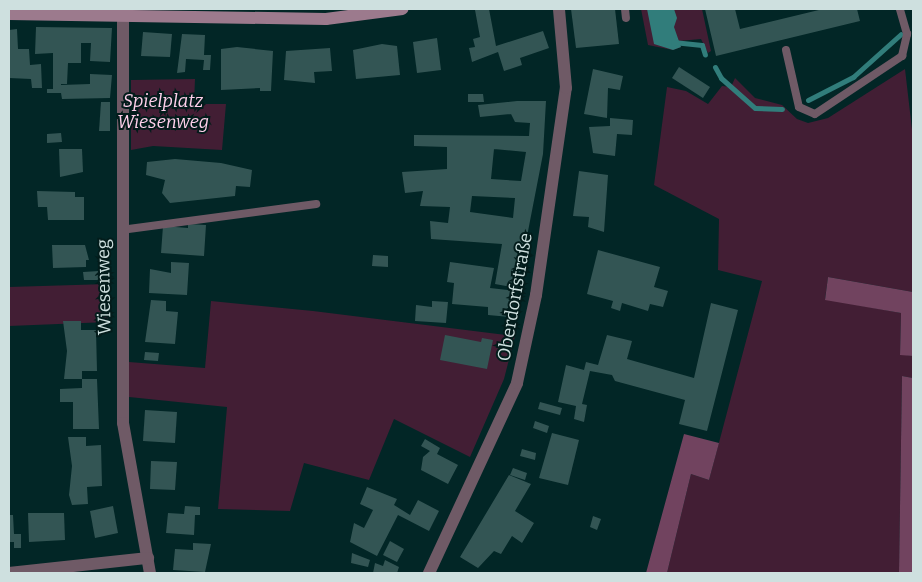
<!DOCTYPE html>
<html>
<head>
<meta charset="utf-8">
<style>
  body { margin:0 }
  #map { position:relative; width:922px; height:582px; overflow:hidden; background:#022626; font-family:Bitter,serif }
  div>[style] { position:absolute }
  .green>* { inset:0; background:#421e34 }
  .forest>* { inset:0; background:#71435f }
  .water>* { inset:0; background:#317d7b }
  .stream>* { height:5px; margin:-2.5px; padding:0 2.5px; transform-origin:2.5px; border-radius:2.5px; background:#317d7b }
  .building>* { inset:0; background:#335554 }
  .lane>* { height:8px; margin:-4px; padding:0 4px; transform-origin:4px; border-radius:4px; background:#6f5a66 }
  .street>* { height:12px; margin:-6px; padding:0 6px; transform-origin:6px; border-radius:6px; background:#6f5a66 }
  .secondary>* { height:12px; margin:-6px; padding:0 6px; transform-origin:6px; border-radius:6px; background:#9c7a8d }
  span { translate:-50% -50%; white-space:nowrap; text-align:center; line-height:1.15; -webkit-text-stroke:4px #031c1b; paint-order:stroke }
  .park-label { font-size:18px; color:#ffd0eb; font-style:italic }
  .street-label { font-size:18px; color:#cee0df }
  .frame { position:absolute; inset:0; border:10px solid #cee0df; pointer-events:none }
</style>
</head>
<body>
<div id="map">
  <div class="green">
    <i style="clip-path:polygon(641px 9px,702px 9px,711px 51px,708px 53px,701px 39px,679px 41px,681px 47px,673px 50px,648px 45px)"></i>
    <i style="clip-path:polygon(905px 69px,913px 138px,913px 292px,828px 277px,825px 299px,901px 313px,900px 354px,913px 356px,913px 378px,902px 376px,899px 573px,667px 573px,691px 474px,709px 480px,762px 281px,718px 270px,719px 219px,654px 185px,667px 87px,686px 91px,708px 104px,722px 86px,731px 87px,735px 78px,755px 98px,782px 105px,797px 119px,808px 123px,828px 118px)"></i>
    <i style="clip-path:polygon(195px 79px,194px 104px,226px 104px,222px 150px,153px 146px,131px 150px,131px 80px)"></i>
    <i style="clip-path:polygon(108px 284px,108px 322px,9px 326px,9px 287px)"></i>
    <i style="clip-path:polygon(211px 301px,313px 311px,515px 336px,504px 379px,470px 457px,394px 419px,369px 480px,304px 463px,290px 511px,218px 509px,227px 407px,129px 397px,129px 362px,205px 368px)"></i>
  </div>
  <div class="forest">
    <i style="clip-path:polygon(828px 277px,913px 292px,913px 356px,900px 355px,901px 313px,825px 300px)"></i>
    <i style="clip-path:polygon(902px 376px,913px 378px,913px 573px,899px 573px)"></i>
    <i style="clip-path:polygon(684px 434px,719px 443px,709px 480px,691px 474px,667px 573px,646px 573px)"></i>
  </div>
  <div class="water">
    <i style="clip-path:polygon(647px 9px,674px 9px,677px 18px,674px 27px,681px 47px,673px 50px,654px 44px)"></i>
  </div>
  <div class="stream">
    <i style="left:673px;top:42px;width:29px;rotate:6deg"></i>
    <i style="left:702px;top:45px;width:10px;rotate:73deg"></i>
    <i style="left:715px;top:67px;width:13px;rotate:61deg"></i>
    <i style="left:721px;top:78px;width:45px;rotate:41.4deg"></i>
    <i style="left:755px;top:108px;width:27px;rotate:2deg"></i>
    <i style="left:808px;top:100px;width:51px;rotate:-27.1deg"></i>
    <i style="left:853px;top:77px;width:64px;rotate:-41.9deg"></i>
  </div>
  <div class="building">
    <i style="clip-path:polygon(489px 9px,496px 46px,543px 31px,549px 48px,520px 58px,522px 65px,504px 71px,498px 52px,472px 62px,469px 48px,475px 47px,473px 39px,480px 37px,475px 10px)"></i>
    <i style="clip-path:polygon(571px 9px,615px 9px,619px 44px,576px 48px)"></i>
    <i style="clip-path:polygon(705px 9px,735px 9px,740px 29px,823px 9px,857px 9px,860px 21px,716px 56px)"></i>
    <i style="clip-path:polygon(36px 27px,112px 28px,110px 62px,90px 61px,91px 43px,81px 43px,81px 63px,68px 63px,67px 84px,61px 84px,61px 85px,90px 84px,90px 74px,112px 75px,110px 98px,62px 99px,61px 93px,47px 93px,47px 89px,53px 89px,53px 53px,35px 54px)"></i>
    <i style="clip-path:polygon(17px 29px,18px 49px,29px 49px,30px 65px,41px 64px,42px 88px,32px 88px,31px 79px,9px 78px,9px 30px)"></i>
    <i style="clip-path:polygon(143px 32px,172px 34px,170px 57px,141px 56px)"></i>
    <i style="clip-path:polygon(182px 34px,205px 35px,204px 55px,211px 55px,210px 70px,203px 70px,204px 60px,186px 59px,185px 72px,177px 73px)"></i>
    <i style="clip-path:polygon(437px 38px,441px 70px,417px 73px,413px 42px)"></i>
    <i style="clip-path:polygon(382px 44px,397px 46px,400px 75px,356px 79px,353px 50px)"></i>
    <i style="clip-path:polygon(237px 47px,273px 51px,271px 91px,260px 91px,260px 88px,221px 90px,221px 49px)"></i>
    <i style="clip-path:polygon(330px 48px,332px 71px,314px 72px,315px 83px,284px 80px,286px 51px)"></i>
    <i style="clip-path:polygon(679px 67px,710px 87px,703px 98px,672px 78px)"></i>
    <i style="clip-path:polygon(593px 69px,623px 76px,620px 90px,608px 88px,607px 118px,584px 114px)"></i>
    <i style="clip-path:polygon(468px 94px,483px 94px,484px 102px,468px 102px)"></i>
    <i style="clip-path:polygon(evenodd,517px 101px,546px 101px,543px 154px,517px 288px,495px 284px,502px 244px,431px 239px,430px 221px,448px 223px,450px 207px,420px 206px,423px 191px,405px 193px,402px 172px,447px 169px,447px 147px,414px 146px,414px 135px,529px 136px,530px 123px,515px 122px,511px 114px,480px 117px,478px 105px,517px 101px,494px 149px,526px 152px,521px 181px,491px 179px,494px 149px,517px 101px,472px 196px,515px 198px,513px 218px,470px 212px,472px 196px)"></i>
    <i style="clip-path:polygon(101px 102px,110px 102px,110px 131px,99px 131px)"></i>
    <i style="clip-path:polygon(610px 118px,633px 120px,632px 135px,617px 134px,615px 156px,593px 153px,589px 127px,610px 126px)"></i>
    <i style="clip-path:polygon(61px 133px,62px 142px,47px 143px,47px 134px)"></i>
    <i style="clip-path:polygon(59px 149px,82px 149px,83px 172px,60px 177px)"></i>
    <i style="clip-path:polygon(175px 159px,221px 163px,252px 170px,250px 187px,236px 186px,235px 196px,170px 203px,162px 193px,165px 180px,146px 175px,147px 162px)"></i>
    <i style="clip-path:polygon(579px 171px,608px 175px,604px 232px,588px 227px,589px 217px,573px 216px)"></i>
    <i style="clip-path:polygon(37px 191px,75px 192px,75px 197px,84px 197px,84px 220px,48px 220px,47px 207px,38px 207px)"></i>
    <i style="clip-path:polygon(188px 224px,206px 225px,204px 256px,161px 253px,163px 226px,188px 228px)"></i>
    <i style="clip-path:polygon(52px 245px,85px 245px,89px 260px,86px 260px,86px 267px,53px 268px)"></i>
    <i style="clip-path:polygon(598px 250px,660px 267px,654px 287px,668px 291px,663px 307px,650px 304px,648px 311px,622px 303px,620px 311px,611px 308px,613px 301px,587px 294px)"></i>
    <i style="clip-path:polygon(373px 255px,388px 256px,388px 267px,372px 266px)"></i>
    <i style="clip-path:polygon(171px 262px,189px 263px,187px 295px,149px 293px,150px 269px,171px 273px)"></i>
    <i style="clip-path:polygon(450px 262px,494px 268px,490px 288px,516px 291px,510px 317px,488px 315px,488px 307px,452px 304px,454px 283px,447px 282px)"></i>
    <i style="clip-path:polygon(99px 271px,99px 280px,84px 280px,83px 272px)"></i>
    <i style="clip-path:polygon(151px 300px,166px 301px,166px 311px,178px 312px,175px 344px,145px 342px)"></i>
    <i style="clip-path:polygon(432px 301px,448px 302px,446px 323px,415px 321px,416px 305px,432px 307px)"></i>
    <i style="clip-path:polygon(711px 303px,738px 310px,707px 431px,679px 424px,685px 400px,615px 381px,612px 375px,590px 371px,582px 404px,587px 405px,584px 422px,574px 419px,576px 406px,558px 402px,566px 365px,584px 370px,586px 362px,598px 365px,607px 335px,632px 341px,627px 359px,694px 378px)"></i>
    <i style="clip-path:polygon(63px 321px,81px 321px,81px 330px,96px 330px,97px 371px,82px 371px,82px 379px,64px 379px,67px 351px)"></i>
    <i style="clip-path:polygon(445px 335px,481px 342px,482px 338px,493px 340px,487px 369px,440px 360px)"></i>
    <i style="clip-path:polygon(145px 352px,159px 353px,158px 361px,144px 360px)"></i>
    <i style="clip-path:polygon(82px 379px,97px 379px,99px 429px,73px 429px,73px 402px,60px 402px,60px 389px,82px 388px)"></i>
    <i style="clip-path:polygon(540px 402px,562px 408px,560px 415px,538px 409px)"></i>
    <i style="clip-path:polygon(145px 410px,177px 412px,175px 443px,143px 441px)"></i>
    <i style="clip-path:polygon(535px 421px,549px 426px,547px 433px,533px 428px)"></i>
    <i style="clip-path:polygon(552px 433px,579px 440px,568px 485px,539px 478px)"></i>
    <i style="clip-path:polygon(68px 437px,86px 437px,86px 446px,101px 445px,102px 486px,87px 487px,88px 504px,72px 505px,69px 495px,72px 466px)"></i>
    <i style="clip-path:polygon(425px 439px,440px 448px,437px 454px,458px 465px,448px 484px,421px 470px,423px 457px,430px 451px,421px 446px)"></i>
    <i style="clip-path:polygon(522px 449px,536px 453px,535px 460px,520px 456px)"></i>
    <i style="clip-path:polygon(151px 461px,177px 462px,175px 490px,150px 489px)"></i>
    <i style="clip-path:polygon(513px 468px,527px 473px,525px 480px,510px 475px)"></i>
    <i style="clip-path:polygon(509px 475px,531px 484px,515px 511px,534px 523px,522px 543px,512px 536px,501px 554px,494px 551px,478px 568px,460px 557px)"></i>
    <i style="clip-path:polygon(367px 487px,397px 499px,394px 505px,410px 515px,418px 500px,439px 511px,429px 531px,398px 515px,377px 556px,350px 542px,354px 523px,364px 528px,373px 510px,360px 504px)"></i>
    <i style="clip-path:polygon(113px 506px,118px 533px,95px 538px,90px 511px)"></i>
    <i style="clip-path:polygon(185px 506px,200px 507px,200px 515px,195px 515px,194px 535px,166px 533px,168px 513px,184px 514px)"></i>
    <i style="clip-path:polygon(28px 513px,64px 513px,65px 540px,29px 542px)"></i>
    <i style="clip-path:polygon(9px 515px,13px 515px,14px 534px,21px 534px,21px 548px,14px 548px,14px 542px,9px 542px)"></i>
    <i style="clip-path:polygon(593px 516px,601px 519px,597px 530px,590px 527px)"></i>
    <i style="clip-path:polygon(390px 541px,404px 549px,397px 562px,383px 555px)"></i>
    <i style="clip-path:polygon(193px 543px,211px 544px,205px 572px,173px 570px,175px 549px,193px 550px)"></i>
    <i style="clip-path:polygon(352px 553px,370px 560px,368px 567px,351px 563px)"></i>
    <i style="clip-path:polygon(385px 560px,399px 567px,397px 573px,373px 573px,375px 563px,383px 566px)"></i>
  </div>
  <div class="lane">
    <i style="left:625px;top:9px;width:9px;rotate:84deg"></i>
    <i style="left:786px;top:50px;width:58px;rotate:77.2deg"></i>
    <i style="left:799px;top:107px;width:17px;rotate:24deg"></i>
    <i style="left:815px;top:114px;width:105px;rotate:-33.7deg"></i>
    <i style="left:902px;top:56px;width:23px;rotate:-77deg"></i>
    <i style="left:907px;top:34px;width:26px;rotate:-106deg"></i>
    <i style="left:121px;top:230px;width:197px;rotate:-7.6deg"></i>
  </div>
  <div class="street">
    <i style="left:123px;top:14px;width:409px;rotate:90deg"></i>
    <i style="left:123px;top:423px;width:152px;rotate:79.8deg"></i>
    <i style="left:9px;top:573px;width:140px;rotate:-6.2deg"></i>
    <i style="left:429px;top:573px;width:209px;rotate:-65.1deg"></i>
    <i style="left:517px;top:383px;width:90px;rotate:-77.8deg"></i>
    <i style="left:536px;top:295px;width:209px;rotate:-81.8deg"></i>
    <i style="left:566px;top:88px;width:79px;rotate:-95.1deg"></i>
  </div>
  <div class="secondary">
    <i style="left:9px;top:14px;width:317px;rotate:0.9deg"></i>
    <i style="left:326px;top:19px;width:77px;rotate:-7.5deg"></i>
  </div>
  <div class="park-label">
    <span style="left:163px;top:112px">Spielplatz<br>Wiesenweg</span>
  </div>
  <div class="street-label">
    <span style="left:104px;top:287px;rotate:-91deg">Wiesenweg</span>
    <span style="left:515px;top:297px;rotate:-80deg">Oberdorfstraße</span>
  </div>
  <div class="frame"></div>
</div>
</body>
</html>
